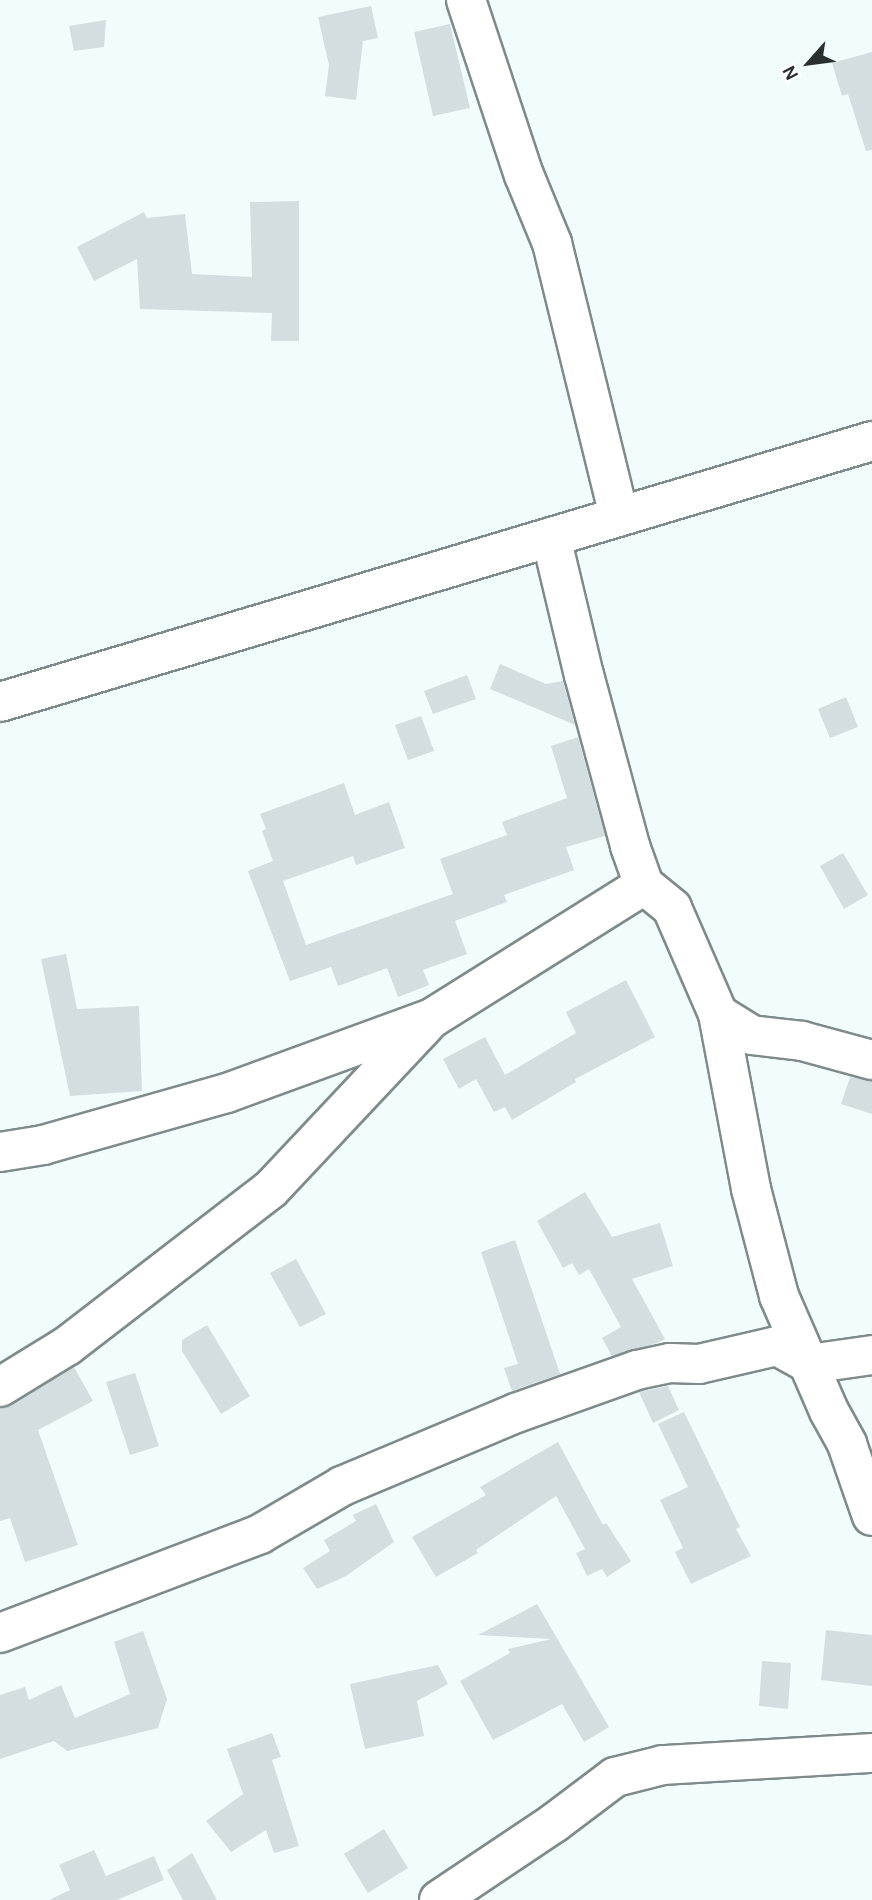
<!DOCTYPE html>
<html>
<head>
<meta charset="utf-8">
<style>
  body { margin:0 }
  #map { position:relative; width:872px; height:1900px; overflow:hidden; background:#f0fdfc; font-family:Karla,sans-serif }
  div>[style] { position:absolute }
  .building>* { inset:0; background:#d2dee0 }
  .roads { filter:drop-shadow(2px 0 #7f8b8a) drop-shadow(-2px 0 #7f8b8a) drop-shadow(0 2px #7f8b8a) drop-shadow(0 -2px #7f8b8a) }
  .minor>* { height:38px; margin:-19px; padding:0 19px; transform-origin:19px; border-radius:19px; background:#fff }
  .trunk>* { height:38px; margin:-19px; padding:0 19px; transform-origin:19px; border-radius:19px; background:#fff }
  span { translate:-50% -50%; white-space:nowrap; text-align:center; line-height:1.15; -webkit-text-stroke:5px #fff; paint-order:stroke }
  .north { position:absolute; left:774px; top:28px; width:70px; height:70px; -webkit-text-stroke:5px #fff; paint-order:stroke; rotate:242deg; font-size:19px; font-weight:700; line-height:28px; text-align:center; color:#2b2f2f }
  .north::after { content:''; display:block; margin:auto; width:24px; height:32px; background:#2b2f2f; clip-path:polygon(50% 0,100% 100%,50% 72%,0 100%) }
</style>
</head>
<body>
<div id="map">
  <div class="building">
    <i style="clip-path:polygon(371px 6px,378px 38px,363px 41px,356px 100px,325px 96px,329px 65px,318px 17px)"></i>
    <i style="clip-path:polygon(106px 20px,104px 47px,74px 51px,69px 26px)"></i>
    <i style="clip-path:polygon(450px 24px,470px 108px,433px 116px,414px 32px)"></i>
    <i style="clip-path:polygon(872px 52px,872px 150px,866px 151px,848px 94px,842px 96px,832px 63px)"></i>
    <i style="clip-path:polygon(299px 201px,299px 341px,271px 341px,272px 313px,140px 309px,137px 259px,94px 281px,77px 247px,144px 212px,147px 218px,185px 214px,192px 274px,252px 277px,250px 202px)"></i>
    <i style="clip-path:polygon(500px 664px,546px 684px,563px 681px,575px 725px,490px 689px)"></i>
    <i style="clip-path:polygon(467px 675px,476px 699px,433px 714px,424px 691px)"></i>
    <i style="clip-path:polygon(846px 697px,858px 727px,830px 738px,818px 709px)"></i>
    <i style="clip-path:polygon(421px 716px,434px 751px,408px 760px,395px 725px)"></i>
    <i style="clip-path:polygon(578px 737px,605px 836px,566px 847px,574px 870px,504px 895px,507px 902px,455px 921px,467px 954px,423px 970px,429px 985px,398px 997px,387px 968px,338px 986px,331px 967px,290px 981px,248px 871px,273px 861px,262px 831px,266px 829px,260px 814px,344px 783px,355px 815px,389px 802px,405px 848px,356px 865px,353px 856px,283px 881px,306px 945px,453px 894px,440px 859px,507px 835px,502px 822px,567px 798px,551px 746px)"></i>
    <i style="clip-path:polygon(843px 853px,868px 895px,844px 909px,820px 866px)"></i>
    <i style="clip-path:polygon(66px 954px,77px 1009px,139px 1006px,142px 1091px,70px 1096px,41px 959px)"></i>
    <i style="clip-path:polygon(626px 980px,655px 1037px,575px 1079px,576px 1082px,512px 1120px,505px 1107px,494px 1112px,476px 1079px,459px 1089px,443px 1059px,485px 1037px,505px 1075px,576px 1033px,566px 1012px)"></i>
    <i style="clip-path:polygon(850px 1077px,872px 1081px,872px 1114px,841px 1104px)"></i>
    <i style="clip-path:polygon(585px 1192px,612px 1237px,660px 1223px,673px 1266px,632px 1279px,665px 1339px,657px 1343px,612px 1356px,602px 1338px,621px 1327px,589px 1269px,579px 1275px,572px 1263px,563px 1268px,537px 1221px)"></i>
    <i style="clip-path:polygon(515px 1240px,560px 1374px,512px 1391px,504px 1368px,518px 1364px,481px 1252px)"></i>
    <i style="clip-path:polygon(296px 1259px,326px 1314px,300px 1327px,270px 1273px)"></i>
    <i style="clip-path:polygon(207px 1325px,250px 1396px,221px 1414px,182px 1351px,182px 1340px)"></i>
    <i style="clip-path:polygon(74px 1367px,93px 1401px,38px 1430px,78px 1545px,25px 1562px,10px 1518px,0 1521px,0 1409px,11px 1406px)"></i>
    <i style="clip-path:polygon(135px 1373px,159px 1446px,130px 1455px,106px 1382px)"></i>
    <i style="clip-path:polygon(668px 1386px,679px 1410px,653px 1423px,639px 1392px)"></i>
    <i style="clip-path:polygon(684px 1412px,740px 1527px,736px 1529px,751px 1556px,691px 1584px,675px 1552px,683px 1548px,660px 1500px,688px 1487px,658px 1424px)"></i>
    <i style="clip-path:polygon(558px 1442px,603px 1525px,606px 1523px,631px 1561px,607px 1577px,602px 1569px,587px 1576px,576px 1553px,585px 1549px,556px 1496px,476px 1550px,478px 1553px,436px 1577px,412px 1537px,486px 1495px,480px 1487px)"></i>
    <i style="clip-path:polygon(376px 1504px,394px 1542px,346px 1576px,317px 1589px,303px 1568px,330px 1551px,324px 1540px,356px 1521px,353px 1515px)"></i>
    <i style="clip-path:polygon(537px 1604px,609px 1727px,584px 1742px,562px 1704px,493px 1740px,460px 1681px,510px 1653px,508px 1649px,551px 1639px,478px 1635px)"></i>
    <i style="clip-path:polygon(826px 1630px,872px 1635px,872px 1686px,821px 1680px)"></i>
    <i style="clip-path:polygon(143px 1631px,167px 1699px,158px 1728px,67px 1751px,54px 1741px,0 1759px,0 1695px,25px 1687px,29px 1700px,61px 1685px,75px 1718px,130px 1694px,114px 1642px)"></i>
    <i style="clip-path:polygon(762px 1661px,791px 1663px,788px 1709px,759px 1706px)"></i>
    <i style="clip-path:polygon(438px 1665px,448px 1684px,417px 1701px,424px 1736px,365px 1749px,350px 1684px)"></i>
    <i style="clip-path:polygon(272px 1733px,281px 1757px,272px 1760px,299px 1846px,274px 1853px,266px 1830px,231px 1852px,206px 1821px,243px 1794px,227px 1749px)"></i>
    <i style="clip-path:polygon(384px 1829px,408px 1868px,368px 1893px,344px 1854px)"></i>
    <i style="clip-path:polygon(94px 1850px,106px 1876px,154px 1856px,164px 1880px,117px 1900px,49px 1900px,70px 1890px,59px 1865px)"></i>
    <i style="clip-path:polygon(192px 1853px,217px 1900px,183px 1900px,167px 1870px)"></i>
  </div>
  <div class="roads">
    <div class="minor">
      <i style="left:466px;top:0;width:184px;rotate:71.7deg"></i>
      <i style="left:524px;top:175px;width:74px;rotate:67.6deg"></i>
      <i style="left:552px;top:243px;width:281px;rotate:76.2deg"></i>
      <i style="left:551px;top:537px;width:142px;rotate:76.6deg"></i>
      <i style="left:584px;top:675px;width:177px;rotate:74.9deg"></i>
      <i style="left:630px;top:846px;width:41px;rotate:70.3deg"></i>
      <i style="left:644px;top:885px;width:36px;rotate:39deg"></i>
      <i style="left:672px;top:908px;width:116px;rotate:66.5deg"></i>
      <i style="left:718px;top:1014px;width:39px;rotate:32deg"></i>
      <i style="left:751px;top:1035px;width:51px;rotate:6.7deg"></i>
      <i style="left:802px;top:1041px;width:73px;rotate:15.2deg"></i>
      <i style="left:718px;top:1014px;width:178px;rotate:79.3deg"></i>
      <i style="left:751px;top:1189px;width:111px;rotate:75.3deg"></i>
      <i style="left:779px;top:1296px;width:125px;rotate:66.5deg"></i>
      <i style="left:829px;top:1411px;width:38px;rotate:61deg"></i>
      <i style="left:847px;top:1444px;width:76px;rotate:70.9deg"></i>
      <i style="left:0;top:1152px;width:44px;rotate:-9.2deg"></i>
      <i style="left:43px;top:1145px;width:191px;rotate:-15.8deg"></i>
      <i style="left:227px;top:1093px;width:218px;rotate:-20.1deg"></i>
      <i style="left:432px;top:1018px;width:250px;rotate:-32.1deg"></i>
      <i style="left:0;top:1387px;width:79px;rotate:-31.5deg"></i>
      <i style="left:67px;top:1346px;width:257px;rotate:-37.6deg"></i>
      <i style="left:271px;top:1189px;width:226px;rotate:-46.8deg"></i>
      <i style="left:0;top:1633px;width:278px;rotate:-20.8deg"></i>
      <i style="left:260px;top:1534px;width:95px;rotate:-30.3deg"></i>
      <i style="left:342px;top:1486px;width:189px;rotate:-22.8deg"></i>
      <i style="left:516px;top:1413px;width:128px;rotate:-19.6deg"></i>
      <i style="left:637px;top:1370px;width:34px;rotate:-12deg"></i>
      <i style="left:670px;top:1363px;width:29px;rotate:2deg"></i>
      <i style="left:699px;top:1364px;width:80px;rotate:-13deg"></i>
      <i style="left:777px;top:1346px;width:37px;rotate:29deg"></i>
      <i style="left:809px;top:1364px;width:64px;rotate:-8.1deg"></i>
      <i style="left:439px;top:1900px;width:138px;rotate:-33.8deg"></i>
      <i style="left:554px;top:1823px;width:76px;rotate:-37deg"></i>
      <i style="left:615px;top:1777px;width:49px;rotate:-14deg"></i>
      <i style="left:663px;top:1765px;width:209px;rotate:-3.3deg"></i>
    </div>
    <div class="trunk">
      <i style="left:0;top:702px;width:910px;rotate:-16.66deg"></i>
    </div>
  </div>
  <div class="north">N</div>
</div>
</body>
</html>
